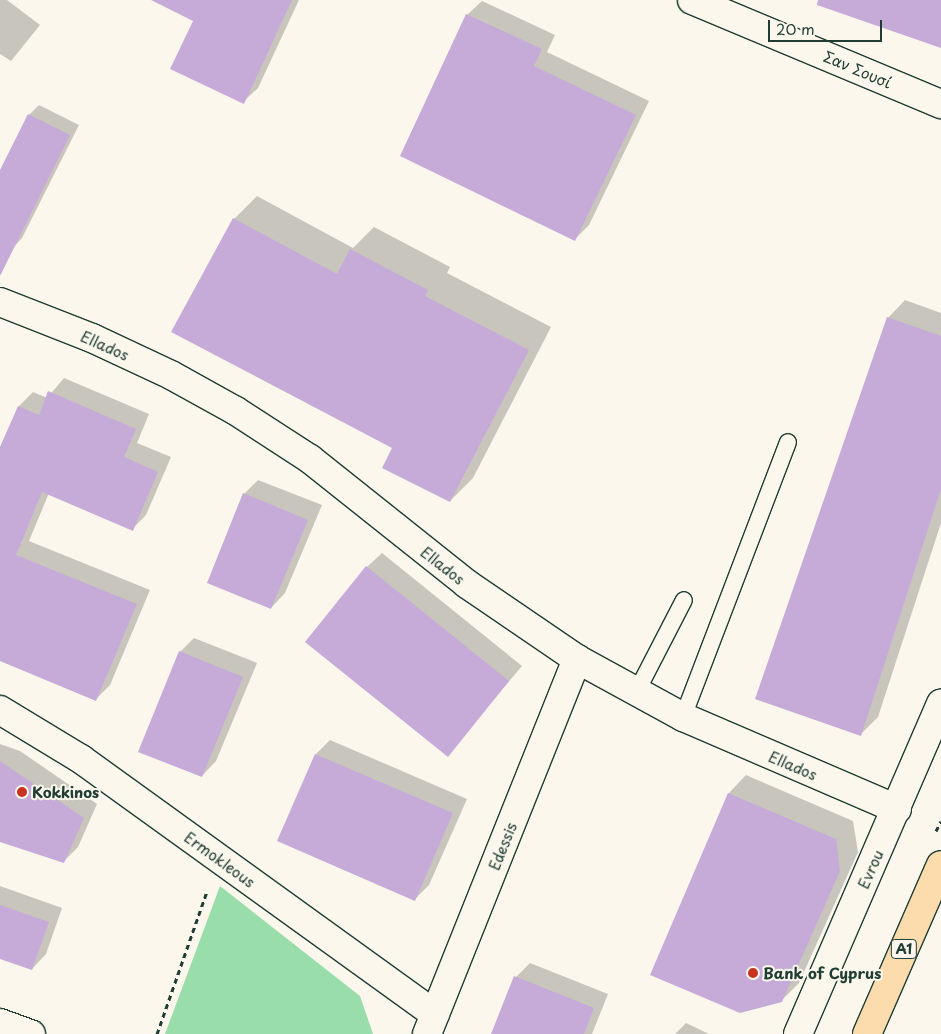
<!DOCTYPE html>
<html>
<head>
<meta charset="utf-8">
<style>
  body { margin:0 }
  #map { position:relative; width:941px; height:1034px; overflow:hidden; background:#fbf7ec; font-family:"Playpen Sans",sans-serif }
  div>[style] { position:absolute }
  .green>* { inset:0; background:#99deaa }
  .shadow>* { inset:0; background:#0003 }
  .building>* { inset:0; background:#c6abd9 }
  .path>* { height:3px; margin-top:-1.5px; transform-origin:0; background:repeating-linear-gradient(90deg,#1f3d34 0 5px,transparent 0 9px) }
  .roads { filter:drop-shadow(1px 0 #1f3d34) drop-shadow(-1px 0 #1f3d34) drop-shadow(0 1px #1f3d34) drop-shadow(0 -1px #1f3d34) }
  .lane>* { height:16px; margin:-8px; padding:0 8px; transform-origin:8px; border-radius:8px; background:#fbf7ec }
  .street>* { height:28px; margin:-14px; padding:0 14px; transform-origin:14px; border-radius:14px; background:#fbf7ec }
  .primary>* { height:28px; margin:-14px; padding:0 14px; transform-origin:14px; border-radius:14px; background:#fcdcac }
  .dots>* { width:14px; height:14px; translate:-50% -50%; box-sizing:border-box; border:2px solid #fbf7ec; border-radius:50% }
  span { translate:-50% -50%; white-space:nowrap; text-align:center; line-height:1.15; -webkit-text-stroke:4px #fbf7ec; paint-order:stroke }
  .shield-label span { padding:1px 4px; background:#fbf7ec; border:1px solid; border-radius:4px; -webkit-text-stroke-width:0 }
  .shield-label { font-size:14px; color:#1f3d34; font-weight:700 }
  .street-label { font-size:15px; color:#1f3d34 }
  .poi-label { font-size:15px; color:#1f3d34; font-weight:700 }
  .left { translate:0 -50%; text-align:left }
  .scale { position:absolute; left:768px; top:20px; width:114px; height:22px; box-sizing:border-box; border:2px solid #1f3d34; border-top:0; padding-left:6px; font-size:15px; line-height:18px; white-space:nowrap; color:#1f3d34; -webkit-text-stroke:4px #fbf7ec; paint-order:stroke }
</style>
</head>
<body>
<div id="map">
  <div class="green">
    <i style="clip-path:polygon(220px 886px,360px 996px,373px 1034px,165px 1034px)"></i>
  </div>
  <div class="shadow">
    <i style="clip-path:polygon(0 0,7px 0,40px 25px,11px 61px,0 54px)"></i>
    <i style="clip-path:polygon(154px 0,299px 0,258px 88px,243px 102px,195px 21px)"></i>
    <i style="clip-path:polygon(482px 1px,555px 35px,547px 52px,649px 101px,589px 225px,575px 239px,467px 15px)"></i>
    <i style="clip-path:polygon(39px 105px,79px 125px,22px 238px,13px 248px,0 242px,0 173px,29px 115px)"></i>
    <i style="clip-path:polygon(257px 196px,353px 248px,374px 227px,450px 267px,447px 273px,551px 327px,473px 478px,450px 501px,394px 447px,234px 219px)"></i>
    <i style="clip-path:polygon(905px 300px,941px 313px,941px 523px,878px 717px,860px 735px,888px 318px)"></i>
    <i style="clip-path:polygon(64px 378px,149px 414px,137px 443px,171px 457px,146px 515px,132px 529px,49px 493px,29px 541px,150px 590px,110px 685px,96px 699px,0 632px,0 450px,19px 406px,33px 392px,47px 398px)"></i>
    <i style="clip-path:polygon(258px 480px,322px 505px,285px 593px,271px 608px,244px 494px)"></i>
    <i style="clip-path:polygon(382px 553px,522px 666px,447px 755px,367px 567px)"></i>
    <i style="clip-path:polygon(194px 638px,257px 663px,216px 761px,202px 776px,180px 652px)"></i>
    <i style="clip-path:polygon(330px 740px,467px 799px,429px 885px,415px 899px,278px 840px,316px 754px)"></i>
    <i style="clip-path:polygon(0 744px,20px 751px,97px 804px,78px 847px,64px 861px,0 840px)"></i>
    <i style="clip-path:polygon(746px 775px,853px 821px,858px 852px,799px 983px,781px 1001px,729px 793px)"></i>
    <i style="clip-path:polygon(0 886px,62px 908px,46px 954px,32px 969px,0 958px)"></i>
    <i style="clip-path:polygon(530px 963px,608px 994px,592px 1034px,493px 1034px,516px 977px)"></i>
    <i style="clip-path:polygon(686px 1023px,709px 1034px,675px 1034px)"></i>
  </div>
  <div class="building">
    <i style="clip-path:polygon(151px 0,292px 0,244px 104px,170px 69px,193px 21px)"></i>
    <i style="clip-path:polygon(818px 0,941px 0,941px 48px,817px 5px)"></i>
    <i style="clip-path:polygon(466px 14px,542px 49px,534px 66px,636px 115px,575px 241px,400px 156px)"></i>
    <i style="clip-path:polygon(28px 114px,70px 135px,0 276px,0 170px)"></i>
    <i style="clip-path:polygon(233px 218px,337px 274px,350px 249px,428px 290px,425px 296px,529px 350px,450px 502px,382px 468px,392px 448px,171px 332px)"></i>
    <i style="clip-path:polygon(887px 317px,941px 336px,941px 489px,861px 736px,755px 699px)"></i>
    <i style="clip-path:polygon(48px 391px,136px 429px,124px 457px,158px 472px,133px 531px,42px 492px,16px 555px,137px 604px,96px 701px,0 661px,0 447px,18px 406px,39px 415px)"></i>
    <i style="clip-path:polygon(243px 493px,308px 520px,271px 609px,207px 583px)"></i>
    <i style="clip-path:polygon(366px 566px,509px 681px,448px 757px,305px 642px)"></i>
    <i style="clip-path:polygon(179px 651px,243px 677px,202px 777px,138px 752px)"></i>
    <i style="clip-path:polygon(315px 754px,453px 813px,415px 901px,277px 841px)"></i>
    <i style="clip-path:polygon(0 761px,84px 818px,64px 863px,0 842px)"></i>
    <i style="clip-path:polygon(728px 793px,836px 839px,840px 871px,782px 1002px,740px 1013px,650px 975px)"></i>
    <i style="clip-path:polygon(0 905px,49px 922px,32px 970px,0 959px)"></i>
    <i style="clip-path:polygon(514px 976px,594px 1008px,584px 1034px,491px 1034px)"></i>
  </div>
  <div class="path">
    <i style="left:936px;top:831px;width:11px;rotate:-63deg"></i>
    <i style="left:157px;top:1034px;width:151px;rotate:-70.7deg"></i>
  </div>
  <div class="roads">
    <div class="lane">
      <i style="left:637px;top:691px;width:102px;rotate:-62.7deg"></i>
      <i style="left:683px;top:717px;width:294px;rotate:-69.1deg"></i>
    </div>
    <div class="street">
      <i style="left:692px;top:0;width:270px;rotate:22.7deg"></i>
      <i style="left:0;top:302px;width:99px;rotate:21.4deg"></i>
      <i style="left:92px;top:338px;width:87px;rotate:25.1deg"></i>
      <i style="left:171px;top:375px;width:74px;rotate:29deg"></i>
      <i style="left:236px;top:411px;width:88px;rotate:33deg"></i>
      <i style="left:310px;top:459px;width:201px;rotate:38.5deg"></i>
      <i style="left:467px;top:584px;width:133px;rotate:34.3deg"></i>
      <i style="left:577px;top:659px;width:121px;rotate:28.7deg"></i>
      <i style="left:683px;top:717px;width:233px;rotate:23.3deg"></i>
      <i style="left:0;top:710px;width:95px;rotate:31.2deg"></i>
      <i style="left:81px;top:759px;width:436px;rotate:35.8deg"></i>
      <i style="left:0;top:1023px;width:33px;rotate:20deg"></i>
      <i style="left:427px;top:1034px;width:404px;rotate:-68.2deg"></i>
      <i style="left:798px;top:1034px;width:360px;rotate:-66.6deg"></i>
    </div>
    <div class="primary">
      <i style="left:867px;top:1034px;width:184px;rotate:-66.4deg"></i>
    </div>
  </div>
  <div class="dots">
    <i style="left:22px;top:792px;background:#c8321e"></i>
    <i style="left:753px;top:973px;background:#c8321e"></i>
  </div>
  <div class="shield-label">
    <span style="left:904px;top:949px">A1</span>
  </div>
  <div class="street-label">
    <span style="left:858px;top:69px;rotate:23deg">Σαν Σουσί</span>
    <span style="left:105px;top:345px;rotate:24deg">Ellados</span>
    <span style="left:443px;top:565px;rotate:38deg">Ellados</span>
    <span style="left:793px;top:765px;rotate:23deg">Ellados</span>
    <span style="left:502px;top:846px;rotate:-68deg">Edessis</span>
    <span style="left:220px;top:859px;rotate:36deg">Ermokleous</span>
    <span style="left:870px;top:869px;rotate:-66deg">Evrou</span>
  </div>
  <div class="poi-label">
    <span class="left" style="left:32px;top:792px">Kokkinos</span>
    <span class="left" style="left:763px;top:973px">Bank of Cyprus</span>
  </div>
  <div class="scale">20 m</div>
</div>
</body>
</html>
